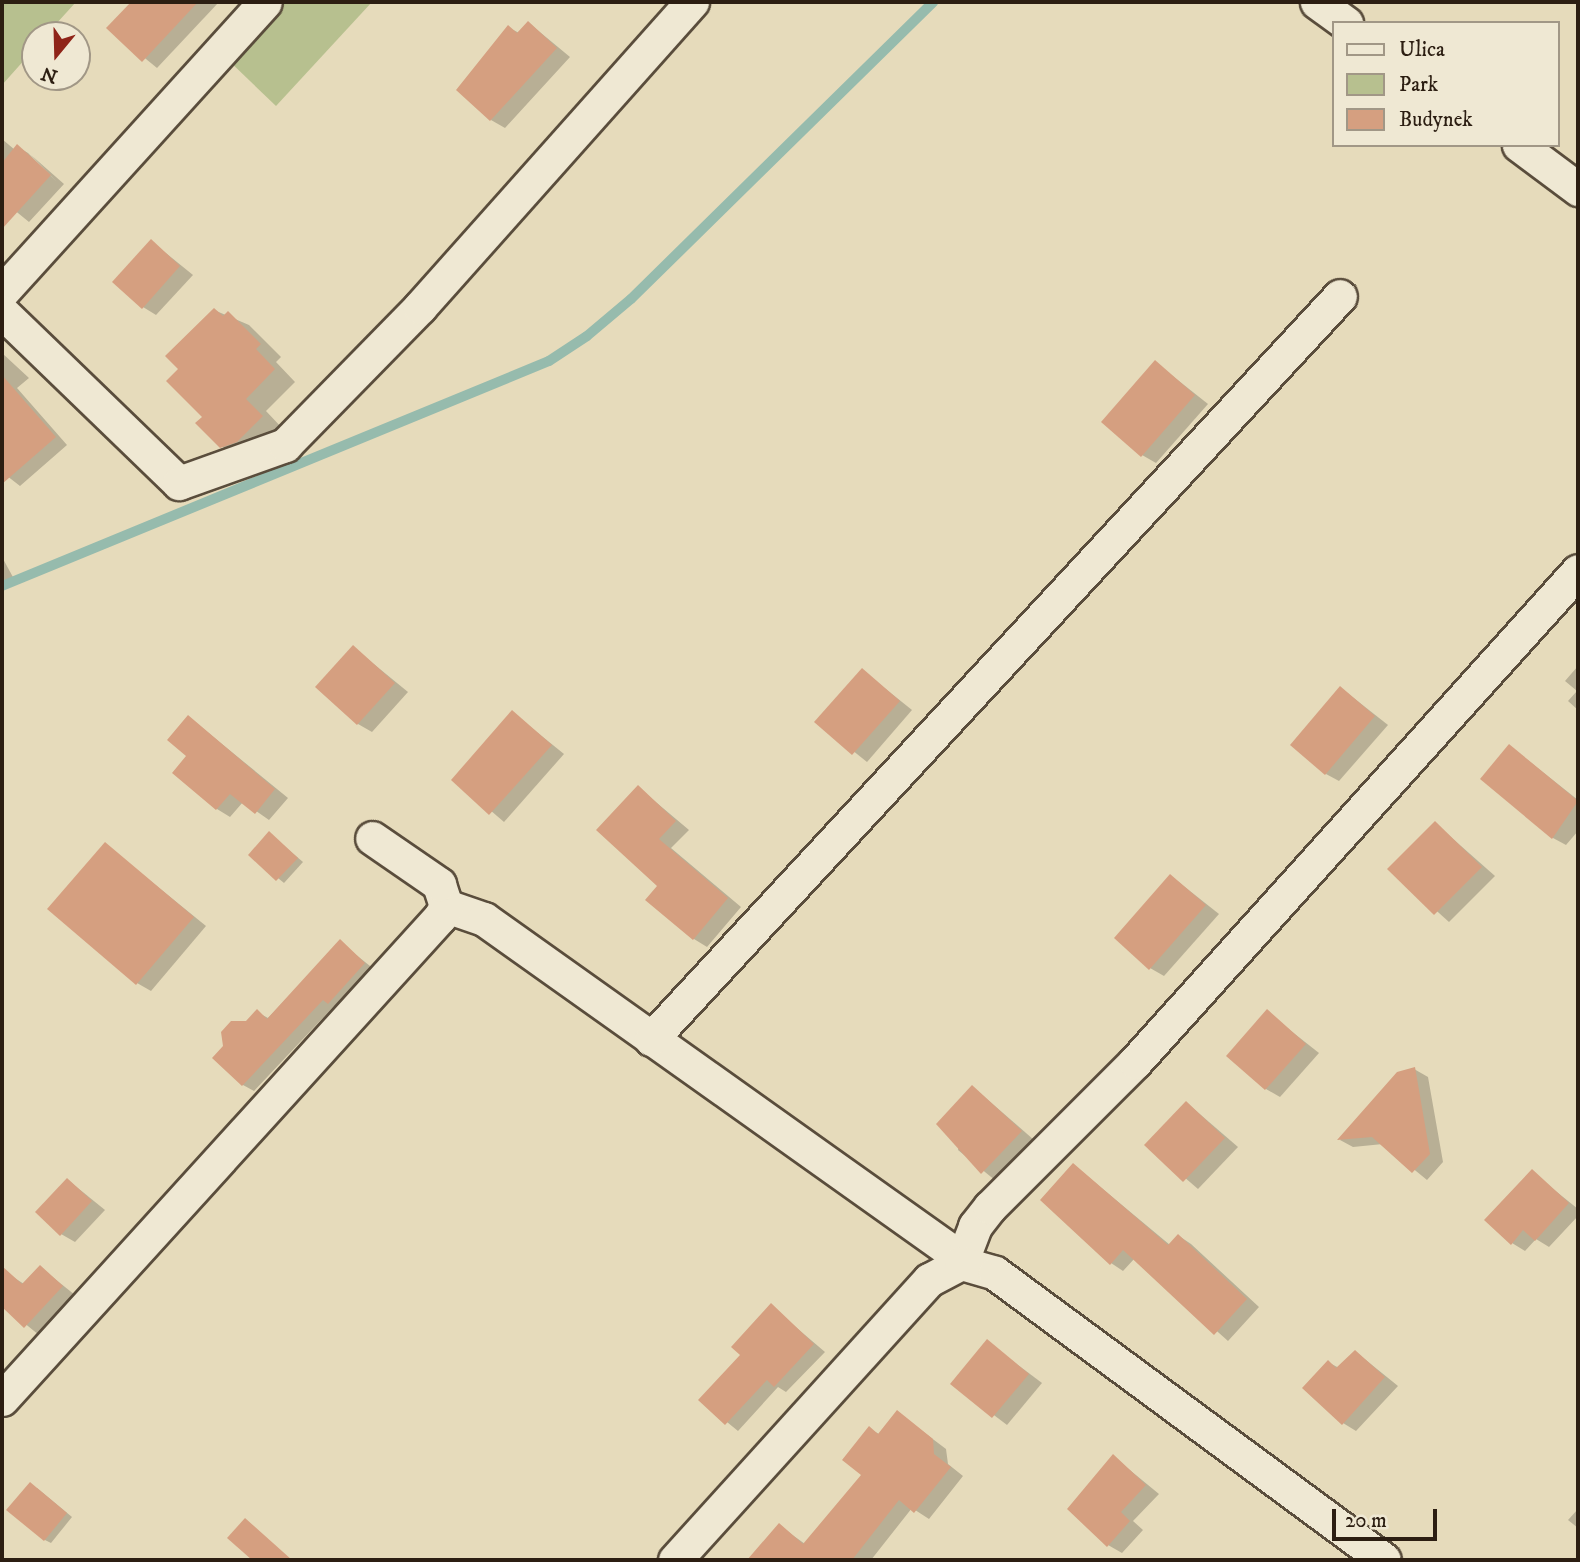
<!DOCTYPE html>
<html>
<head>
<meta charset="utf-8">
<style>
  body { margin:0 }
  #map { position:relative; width:1580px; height:1562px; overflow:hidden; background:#e6dbbb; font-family:"IM FELL DW Pica",serif }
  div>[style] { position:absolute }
  .green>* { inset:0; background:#b7c08f }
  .shadow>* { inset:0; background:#0003 }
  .stream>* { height:10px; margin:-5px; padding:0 5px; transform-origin:5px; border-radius:5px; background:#96bbad }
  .building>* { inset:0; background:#d59f80 }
  .roads { filter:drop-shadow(2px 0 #5a4d3c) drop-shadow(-2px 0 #5a4d3c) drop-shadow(0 2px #5a4d3c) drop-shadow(0 -2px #5a4d3c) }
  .minor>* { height:33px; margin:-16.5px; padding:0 16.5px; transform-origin:16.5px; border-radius:16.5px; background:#efe8d3 }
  span { translate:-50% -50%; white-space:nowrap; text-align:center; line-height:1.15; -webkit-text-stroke:5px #efe8d3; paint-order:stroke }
  .frame { position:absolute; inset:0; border:4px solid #2c1e12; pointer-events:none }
  .legend { position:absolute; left:1332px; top:21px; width:228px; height:126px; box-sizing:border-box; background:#efe8d3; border:2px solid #a19786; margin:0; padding:9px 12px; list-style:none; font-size:21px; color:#2c1e12 }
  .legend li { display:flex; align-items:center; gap:14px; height:35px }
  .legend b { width:35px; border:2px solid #a19786 }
  .north { position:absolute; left:21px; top:21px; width:70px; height:70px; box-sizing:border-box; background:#efe8d3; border:2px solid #a19786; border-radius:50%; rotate:199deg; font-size:19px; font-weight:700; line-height:28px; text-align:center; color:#2c1e12 }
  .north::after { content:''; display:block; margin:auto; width:24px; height:32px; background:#8f2418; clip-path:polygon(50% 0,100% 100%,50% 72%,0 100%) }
  .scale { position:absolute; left:1332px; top:1509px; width:105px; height:32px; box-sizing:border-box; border:4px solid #2c1e12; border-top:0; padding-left:9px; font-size:21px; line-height:24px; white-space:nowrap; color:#2c1e12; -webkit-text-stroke:5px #efe8d3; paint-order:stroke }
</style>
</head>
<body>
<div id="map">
  <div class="green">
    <i style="clip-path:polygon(2px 2px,76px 2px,46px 35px,35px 35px,35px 48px,2px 85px)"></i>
    <i style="clip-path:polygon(279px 2px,372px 2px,276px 106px,226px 58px)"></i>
  </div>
  <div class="shadow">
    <i style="clip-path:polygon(133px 2px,219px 2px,157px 68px,108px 28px)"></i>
    <i style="clip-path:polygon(529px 23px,570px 57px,505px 128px,491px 120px,508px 27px,519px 33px)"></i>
    <i style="clip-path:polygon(2px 139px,15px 150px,18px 147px,28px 153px,57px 182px,31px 155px,64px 184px,29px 222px,2px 200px)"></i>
    <i style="clip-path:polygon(151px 241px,193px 275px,156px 315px,143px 307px)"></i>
    <i style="clip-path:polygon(214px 310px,249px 325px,281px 357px,276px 362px,295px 382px,266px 411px,283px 429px,243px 459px,221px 446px,180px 369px)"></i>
    <i style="clip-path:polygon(2px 353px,29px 378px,17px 388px,67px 445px,20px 486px,2px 472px)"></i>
    <i style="clip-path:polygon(1155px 362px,1208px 404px,1156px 463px,1142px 455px)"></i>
    <i style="clip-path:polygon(2px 557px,14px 579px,2px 586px)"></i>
    <i style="clip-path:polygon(353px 647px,408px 692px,372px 732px,358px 724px)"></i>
    <i style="clip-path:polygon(1578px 666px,1578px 710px,1568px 701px,1577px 691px,1565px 681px)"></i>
    <i style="clip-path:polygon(862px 670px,912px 710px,867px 762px,817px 722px)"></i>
    <i style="clip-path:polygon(1341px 688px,1388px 725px,1339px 781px,1326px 774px)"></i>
    <i style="clip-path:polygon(512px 712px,564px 754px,504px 822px,454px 779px)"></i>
    <i style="clip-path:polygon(189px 717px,288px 798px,269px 820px,243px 802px,230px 817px,217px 809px)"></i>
    <i style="clip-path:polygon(1510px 746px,1578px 800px,1578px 831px,1566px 845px,1553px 838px)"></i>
    <i style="clip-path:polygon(638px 787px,689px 830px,671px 848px,741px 907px,707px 947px,694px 939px,659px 886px)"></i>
    <i style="clip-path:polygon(1435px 823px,1495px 876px,1449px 922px,1390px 869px)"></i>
    <i style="clip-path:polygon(270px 834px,303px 862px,284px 883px,250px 855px)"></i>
    <i style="clip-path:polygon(105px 844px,206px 926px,151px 991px,137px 983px)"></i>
    <i style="clip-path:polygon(1171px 876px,1219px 914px,1164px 976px,1150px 968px)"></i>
    <i style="clip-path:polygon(340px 942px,375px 970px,339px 1009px,334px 1006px,254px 1091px,243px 1085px,214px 1058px,257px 1012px,268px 1018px)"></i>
    <i style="clip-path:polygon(1267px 1012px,1319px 1053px,1280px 1097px,1266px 1089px)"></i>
    <i style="clip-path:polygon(1414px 1069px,1428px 1077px,1443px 1162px,1427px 1180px,1383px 1144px,1353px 1147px,1340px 1140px,1398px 1074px)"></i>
    <i style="clip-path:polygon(973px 1087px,1034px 1140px,996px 1181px,958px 1150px)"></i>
    <i style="clip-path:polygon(1187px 1103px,1238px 1147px,1198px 1189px,1147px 1145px)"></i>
    <i style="clip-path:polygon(1074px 1165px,1170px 1245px,1179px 1236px,1191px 1244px,1259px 1307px,1228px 1341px,1135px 1258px,1123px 1271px,1111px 1263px)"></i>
    <i style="clip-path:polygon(1532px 1172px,1578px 1209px,1578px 1216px,1549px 1247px,1536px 1239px,1525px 1251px,1512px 1243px)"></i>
    <i style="clip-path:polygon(68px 1180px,105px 1210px,75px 1242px,61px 1234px)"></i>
    <i style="clip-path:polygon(40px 1267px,75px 1295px,39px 1335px,2px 1305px,2px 1270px,24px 1284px)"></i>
    <i style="clip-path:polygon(771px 1306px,825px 1352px,786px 1392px,778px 1387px,738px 1431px,700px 1400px,742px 1355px)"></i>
    <i style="clip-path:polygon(987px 1342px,1042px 1383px,1007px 1425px,953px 1384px)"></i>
    <i style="clip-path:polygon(1356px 1352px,1398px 1386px,1356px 1431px,1343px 1423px,1328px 1362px,1339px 1368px)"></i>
    <i style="clip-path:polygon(897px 1412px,946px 1449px,948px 1464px,963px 1476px,929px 1519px,912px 1508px,871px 1560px,748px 1560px,780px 1526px,805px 1544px,863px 1475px,870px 1429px,879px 1434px)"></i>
    <i style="clip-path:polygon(1114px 1457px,1159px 1494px,1133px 1521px,1143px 1530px,1122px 1553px,1108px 1545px)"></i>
    <i style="clip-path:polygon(37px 1488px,72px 1517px,51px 1543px,45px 1540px)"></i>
    <i style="clip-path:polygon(1578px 1509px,1578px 1528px,1568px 1520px)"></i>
  </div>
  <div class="stream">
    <i style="left:2px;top:586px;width:591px;rotate:-22.36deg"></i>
    <i style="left:549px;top:361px;width:45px;rotate:-33.3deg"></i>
    <i style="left:587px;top:336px;width:57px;rotate:-40.1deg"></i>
    <i style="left:631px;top:299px;width:424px;rotate:-44.5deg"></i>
  </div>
  <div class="building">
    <i style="clip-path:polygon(131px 2px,198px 2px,142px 62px,106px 28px)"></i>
    <i style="clip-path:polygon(528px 21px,557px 48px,490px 121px,456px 90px,508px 25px,517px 33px)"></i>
    <i style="clip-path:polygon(17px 144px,51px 175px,2px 229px,2px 163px)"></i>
    <i style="clip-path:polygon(151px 239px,180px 266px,142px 309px,112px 282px)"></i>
    <i style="clip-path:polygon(214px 308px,223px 316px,228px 311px,261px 344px,256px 349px,275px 369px,246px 399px,263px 416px,237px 442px,220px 448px,195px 423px,202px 417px,166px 381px,178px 369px,165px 356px)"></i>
    <i style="clip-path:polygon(1155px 360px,1195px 395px,1141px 457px,1101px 422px)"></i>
    <i style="clip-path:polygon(2px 375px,56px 437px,2px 484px)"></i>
    <i style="clip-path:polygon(353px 645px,395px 683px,357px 725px,315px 687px)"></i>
    <i style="clip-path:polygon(862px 668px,900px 701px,852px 755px,814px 722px)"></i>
    <i style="clip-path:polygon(1340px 686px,1375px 716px,1325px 775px,1290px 745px)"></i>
    <i style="clip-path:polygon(512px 710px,552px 745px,489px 815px,451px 780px)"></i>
    <i style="clip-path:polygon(188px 715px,275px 789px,255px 814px,230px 794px,216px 810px,172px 773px,186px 756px,167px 740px)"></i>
    <i style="clip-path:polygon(1509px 744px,1578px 801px,1552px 839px,1480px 779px)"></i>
    <i style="clip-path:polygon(638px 785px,676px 821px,659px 839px,728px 898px,693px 940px,645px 900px,657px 886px,596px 830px)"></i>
    <i style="clip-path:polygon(1435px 821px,1482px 867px,1434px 915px,1387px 869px)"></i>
    <i style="clip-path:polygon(269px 831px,298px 858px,276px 881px,248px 855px)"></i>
    <i style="clip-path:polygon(105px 842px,194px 917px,136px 985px,47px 909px)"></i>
    <i style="clip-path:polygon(1170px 874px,1206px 905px,1149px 970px,1114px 938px)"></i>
    <i style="clip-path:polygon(340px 939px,365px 963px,328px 1004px,323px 1000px,242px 1086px,212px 1058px,223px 1046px,221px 1032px,231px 1021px,246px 1021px,257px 1009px,267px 1019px)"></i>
    <i style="clip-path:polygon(1267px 1009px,1306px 1044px,1265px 1090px,1226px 1056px)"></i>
    <i style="clip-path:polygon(1415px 1067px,1430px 1154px,1412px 1173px,1372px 1137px,1337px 1140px,1397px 1072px)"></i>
    <i style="clip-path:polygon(972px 1085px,1022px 1131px,981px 1174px,936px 1124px)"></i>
    <i style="clip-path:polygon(1186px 1101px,1225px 1138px,1183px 1182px,1144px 1145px)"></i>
    <i style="clip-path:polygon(1073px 1163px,1168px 1245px,1178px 1234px,1247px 1299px,1214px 1335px,1123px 1250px,1110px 1265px,1040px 1200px)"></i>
    <i style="clip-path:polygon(1532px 1169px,1569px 1203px,1535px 1241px,1523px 1230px,1511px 1245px,1484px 1220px)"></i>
    <i style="clip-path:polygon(67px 1178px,92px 1201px,60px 1236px,35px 1212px)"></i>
    <i style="clip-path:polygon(40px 1265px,63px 1286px,24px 1328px,2px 1307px,2px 1266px,22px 1284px)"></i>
    <i style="clip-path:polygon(771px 1303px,814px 1344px,774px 1387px,767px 1380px,725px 1425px,698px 1400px,740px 1355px,731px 1347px)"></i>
    <i style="clip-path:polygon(987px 1339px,1029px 1374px,992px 1418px,950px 1384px)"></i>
    <i style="clip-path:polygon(1355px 1350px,1385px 1377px,1342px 1425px,1302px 1388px,1328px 1360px,1336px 1368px)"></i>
    <i style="clip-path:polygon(897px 1410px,933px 1439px,934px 1454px,951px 1467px,914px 1513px,899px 1500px,852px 1560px,747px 1560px,779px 1523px,803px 1544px,861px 1475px,842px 1460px,869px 1426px,878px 1434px)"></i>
    <i style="clip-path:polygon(1113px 1454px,1146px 1485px,1121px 1512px,1130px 1521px,1107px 1547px,1067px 1509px)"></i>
    <i style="clip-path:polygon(30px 1482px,67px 1513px,44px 1541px,6px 1510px)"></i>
    <i style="clip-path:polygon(245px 1518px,292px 1560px,252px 1560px,227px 1538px)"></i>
  </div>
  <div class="roads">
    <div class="minor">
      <i style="left:1317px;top:2px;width:36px;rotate:36deg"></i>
      <i style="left:1519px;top:145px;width:74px;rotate:36.7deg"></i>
      <i style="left:2px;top:292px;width:391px;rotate:-47.8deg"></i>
      <i style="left:2px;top:312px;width:246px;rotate:44deg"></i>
      <i style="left:179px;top:483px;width:113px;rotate:-19.7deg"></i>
      <i style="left:285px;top:445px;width:193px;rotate:-45.6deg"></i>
      <i style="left:420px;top:307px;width:409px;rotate:-48.3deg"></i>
      <i style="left:446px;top:906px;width:40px;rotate:18.9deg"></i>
      <i style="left:484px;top:919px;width:573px;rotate:35.41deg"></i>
      <i style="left:951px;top:1251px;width:16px;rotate:50deg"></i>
      <i style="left:651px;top:1039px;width:1013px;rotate:-47.16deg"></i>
      <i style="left:961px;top:1263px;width:40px;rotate:-69deg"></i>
      <i style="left:975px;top:1226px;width:24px;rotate:-52deg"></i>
      <i style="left:990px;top:1207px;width:205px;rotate:-45deg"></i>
      <i style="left:1135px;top:1062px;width:661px;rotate:-47.94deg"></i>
      <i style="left:2px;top:1399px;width:651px;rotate:-47.74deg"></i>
      <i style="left:440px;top:917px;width:13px;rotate:-61deg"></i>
      <i style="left:446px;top:906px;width:23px;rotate:-108deg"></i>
      <i style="left:439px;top:884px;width:81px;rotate:-145.5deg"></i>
      <i style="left:675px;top:1560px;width:378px;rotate:-47.8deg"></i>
      <i style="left:929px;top:1280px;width:36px;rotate:-28deg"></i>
      <i style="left:961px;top:1263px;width:35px;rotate:16deg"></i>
      <i style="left:995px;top:1273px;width:483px;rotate:36.4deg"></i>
    </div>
  </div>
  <div class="frame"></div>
  <ul class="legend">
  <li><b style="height:9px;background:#efe8d3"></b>Ulica</li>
  <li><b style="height:19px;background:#b7c08f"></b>Park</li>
  <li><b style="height:19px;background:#d59f80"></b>Budynek</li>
  </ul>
  <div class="north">N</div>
  <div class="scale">20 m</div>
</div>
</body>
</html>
